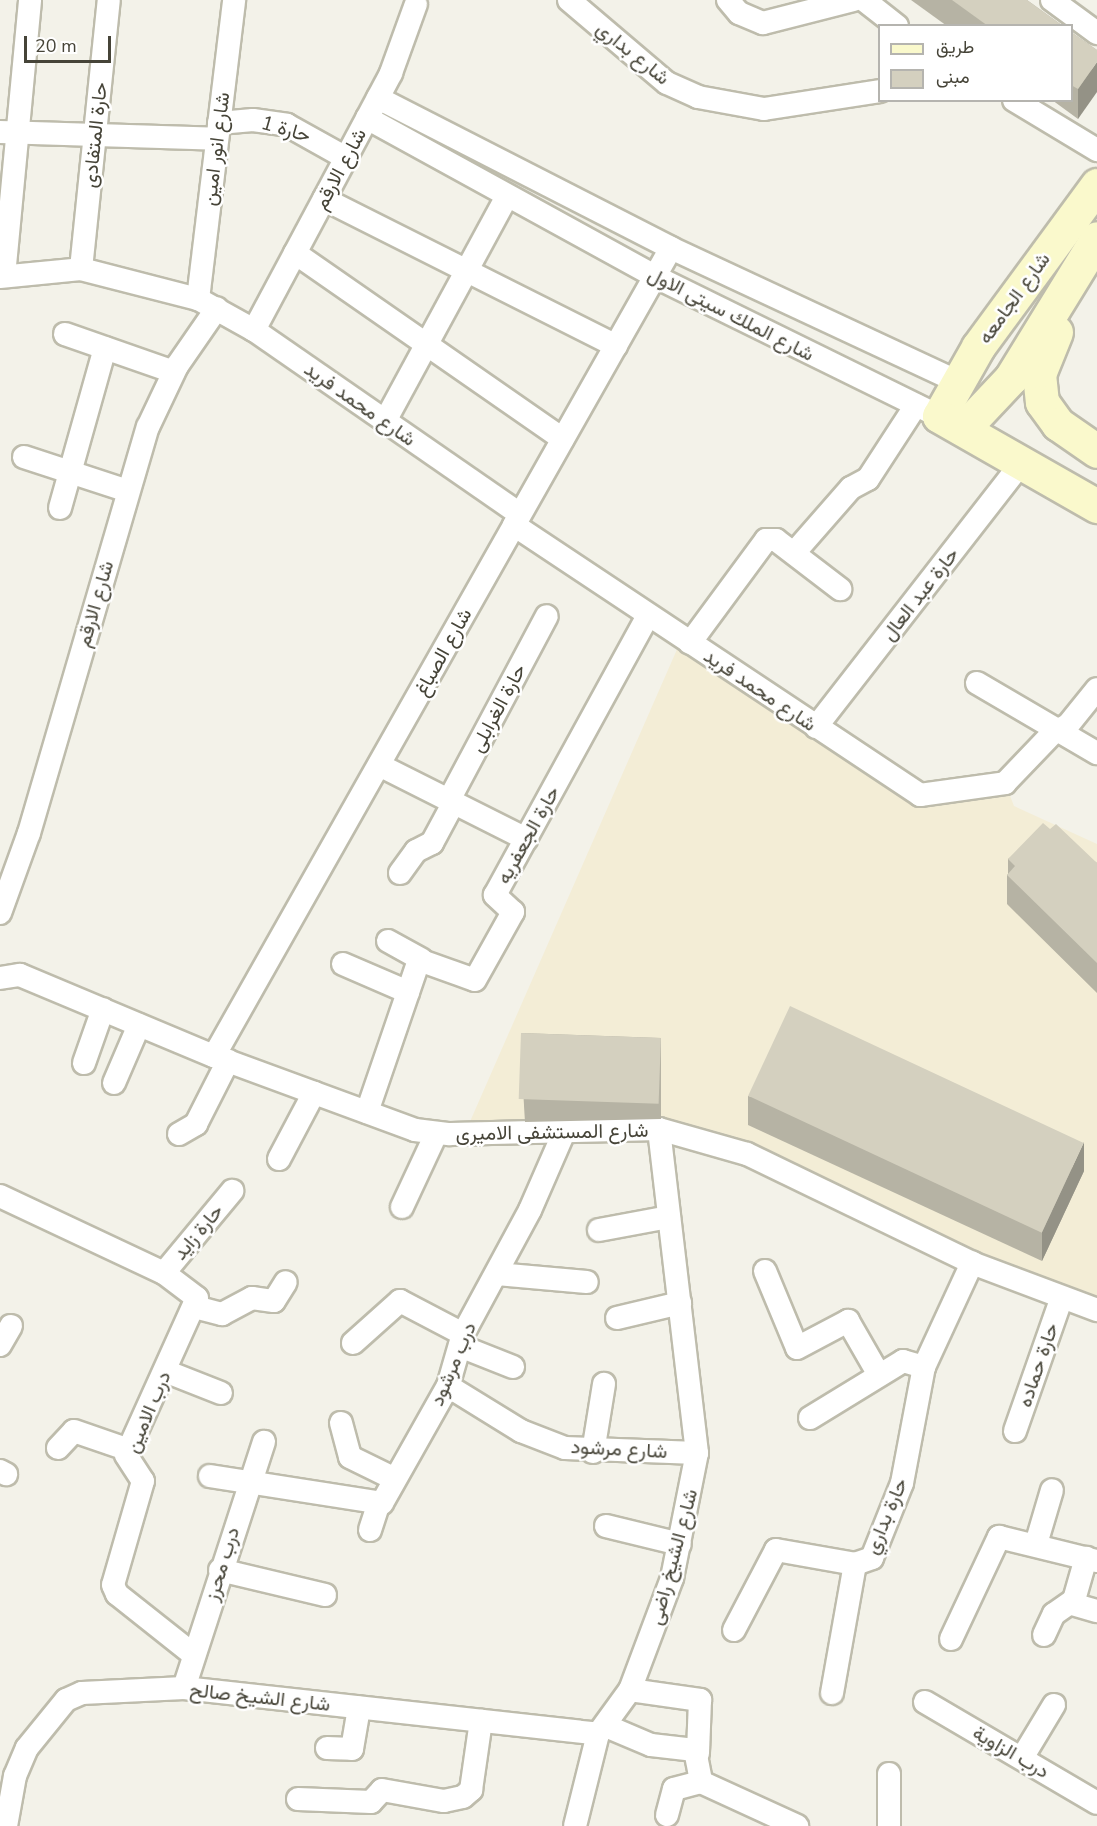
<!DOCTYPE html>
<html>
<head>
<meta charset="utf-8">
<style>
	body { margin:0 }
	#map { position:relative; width:1097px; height:1826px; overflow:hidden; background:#f3f2e9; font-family:"Nunito Sans",Vazirmatn,sans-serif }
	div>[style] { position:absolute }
	.commercial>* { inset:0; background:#f3edd6 }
	.roads { filter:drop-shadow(2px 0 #bebcac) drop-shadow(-2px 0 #bebcac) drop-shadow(0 2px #bebcac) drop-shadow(0 -2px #bebcac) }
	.minor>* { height:22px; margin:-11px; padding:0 11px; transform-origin:11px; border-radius:11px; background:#fff }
	.secondary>* { height:33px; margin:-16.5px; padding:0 16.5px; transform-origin:16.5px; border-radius:16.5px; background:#faf9cc }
	.wall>* { inset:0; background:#b6b3a4 }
	.shaded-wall>* { inset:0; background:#949286 }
	.building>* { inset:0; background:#d4d0bf; transform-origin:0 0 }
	span { translate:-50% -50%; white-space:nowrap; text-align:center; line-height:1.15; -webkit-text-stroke:5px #fff; paint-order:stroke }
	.street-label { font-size:20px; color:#464438 }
	.legend { position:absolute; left:878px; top:24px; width:195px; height:78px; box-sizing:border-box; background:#fff; border:2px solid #b5b4af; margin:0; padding:8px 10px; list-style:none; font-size:18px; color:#464438 }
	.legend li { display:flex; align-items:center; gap:12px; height:30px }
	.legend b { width:30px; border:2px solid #b5b4af }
	.scale { position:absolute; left:24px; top:36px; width:87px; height:27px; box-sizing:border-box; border:3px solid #464438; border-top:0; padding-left:8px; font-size:18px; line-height:21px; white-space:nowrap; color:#464438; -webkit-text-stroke:4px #fff; paint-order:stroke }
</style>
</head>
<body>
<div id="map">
	<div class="commercial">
		<div style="clip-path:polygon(682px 638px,907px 789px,1005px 783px,1014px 806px,1097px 844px,1097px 1310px,747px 1154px,659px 1129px,465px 1133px)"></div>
	</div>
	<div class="roads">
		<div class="minor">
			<div style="left:569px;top:0;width:128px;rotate:40.3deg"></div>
			<div style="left:667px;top:83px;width:34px;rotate:24deg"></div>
			<div style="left:698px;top:97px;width:67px;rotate:10.3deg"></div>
			<div style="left:764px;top:109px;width:117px;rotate:-8.8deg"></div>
			<div style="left:728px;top:0;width:17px;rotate:50deg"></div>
			<div style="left:739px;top:13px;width:26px;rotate:23deg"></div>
			<div style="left:763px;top:23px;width:93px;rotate:-14.3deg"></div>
			<div style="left:864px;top:0;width:42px;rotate:38.2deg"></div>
			<div style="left:1052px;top:0;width:56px;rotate:36.3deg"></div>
			<div style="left:378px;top:98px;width:329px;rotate:27.1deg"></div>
			<div style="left:671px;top:248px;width:315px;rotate:25deg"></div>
			<div style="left:1014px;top:100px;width:97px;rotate:31.1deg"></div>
			<div style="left:367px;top:118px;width:330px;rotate:28.8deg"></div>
			<div style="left:656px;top:277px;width:315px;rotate:26.2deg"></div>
			<div style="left:219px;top:123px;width:34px;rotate:-5deg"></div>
			<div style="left:253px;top:120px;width:34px;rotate:8deg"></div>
			<div style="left:287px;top:125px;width:68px;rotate:29.2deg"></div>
			<div style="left:0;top:132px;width:217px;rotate:1.8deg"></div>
			<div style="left:324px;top:199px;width:327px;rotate:26.7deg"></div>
			<div style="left:295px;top:253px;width:326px;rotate:34.8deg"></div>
			<div style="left:81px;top:269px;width:270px;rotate:-84.1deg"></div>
			<div style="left:4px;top:276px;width:277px;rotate:-84.6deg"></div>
			<div style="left:0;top:277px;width:81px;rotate:-5.6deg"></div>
			<div style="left:81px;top:269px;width:121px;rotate:14.4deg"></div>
			<div style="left:198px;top:299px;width:64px;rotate:29deg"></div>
			<div style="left:254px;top:330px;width:323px;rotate:34.7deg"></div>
			<div style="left:198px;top:299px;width:301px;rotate:-83.1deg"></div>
			<div style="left:254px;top:330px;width:291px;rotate:-61.9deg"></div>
			<div style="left:391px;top:73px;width:73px;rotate:-70.1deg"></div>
			<div style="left:65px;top:334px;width:115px;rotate:19.2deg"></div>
			<div style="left:385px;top:421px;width:256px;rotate:-61.5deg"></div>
			<div style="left:24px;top:457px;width:109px;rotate:18.1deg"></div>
			<div style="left:60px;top:508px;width:166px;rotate:-74.3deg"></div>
			<div style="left:514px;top:525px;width:488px;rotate:33.6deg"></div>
			<div style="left:920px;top:795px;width:86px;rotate:-8deg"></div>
			<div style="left:1005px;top:783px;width:69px;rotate:-46.2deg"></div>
			<div style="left:1053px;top:733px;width:17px;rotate:-28deg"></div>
			<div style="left:1068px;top:725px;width:46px;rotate:-51.1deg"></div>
			<div style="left:794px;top:553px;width:86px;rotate:-48.8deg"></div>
			<div style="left:851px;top:488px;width:19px;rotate:-28deg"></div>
			<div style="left:868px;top:479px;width:88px;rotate:-57deg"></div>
			<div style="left:690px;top:643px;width:128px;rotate:-53.6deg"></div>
			<div style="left:766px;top:540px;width:10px"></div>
			<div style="left:776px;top:540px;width:81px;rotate:37.4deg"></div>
			<div style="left:977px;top:683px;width:139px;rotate:30.3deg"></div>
			<div style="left:816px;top:727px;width:337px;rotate:-52.1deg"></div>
			<div style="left:379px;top:765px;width:165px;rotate:26.7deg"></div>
			<div style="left:449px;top:800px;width:208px;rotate:-62deg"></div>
			<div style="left:400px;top:873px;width:27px;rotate:-54deg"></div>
			<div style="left:416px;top:851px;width:18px;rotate:-27deg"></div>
			<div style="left:432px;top:843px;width:47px;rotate:-61.8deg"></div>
			<div style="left:0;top:913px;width:85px;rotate:-70.1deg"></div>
			<div style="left:29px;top:833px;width:423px;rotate:-73.7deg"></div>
			<div style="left:148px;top:427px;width:68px;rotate:-64.6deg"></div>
			<div style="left:177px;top:366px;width:70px;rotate:-55.4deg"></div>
			<div style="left:388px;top:941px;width:38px;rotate:29deg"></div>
			<div style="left:343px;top:964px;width:71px;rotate:23.3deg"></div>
			<div style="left:0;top:978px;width:20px;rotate:-9deg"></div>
			<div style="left:20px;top:975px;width:210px;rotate:22.7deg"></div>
			<div style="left:214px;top:1056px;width:214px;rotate:20.2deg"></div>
			<div style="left:415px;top:1130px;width:35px;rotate:7deg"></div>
			<div style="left:450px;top:1134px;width:209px;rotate:-1.4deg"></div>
			<div style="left:659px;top:1129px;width:91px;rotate:15.9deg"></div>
			<div style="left:747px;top:1154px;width:250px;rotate:25.8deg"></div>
			<div style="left:972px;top:1263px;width:134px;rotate:20.6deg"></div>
			<div style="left:214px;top:1056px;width:928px;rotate:-60.51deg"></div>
			<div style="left:84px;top:1063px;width:57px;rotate:-70.6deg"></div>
			<div style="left:114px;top:1083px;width:63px;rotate:-66.7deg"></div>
			<div style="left:367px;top:1112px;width:161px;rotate:-71.1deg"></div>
			<div style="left:419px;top:960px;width:59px;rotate:19.7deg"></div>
			<div style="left:475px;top:980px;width:78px;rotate:-60.8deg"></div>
			<div style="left:513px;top:912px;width:25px;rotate:-137deg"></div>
			<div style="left:495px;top:895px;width:319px;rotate:-61.3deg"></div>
			<div style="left:179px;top:1134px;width:20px;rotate:-30deg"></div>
			<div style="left:196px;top:1124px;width:71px;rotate:-63.1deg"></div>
			<div style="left:279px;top:1159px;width:75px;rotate:-62.1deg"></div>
			<div style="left:0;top:1196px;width:181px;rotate:25.2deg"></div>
			<div style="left:164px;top:1273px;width:41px;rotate:37.1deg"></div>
			<div style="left:197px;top:1298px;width:172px;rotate:114.3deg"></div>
			<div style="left:126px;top:1455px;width:31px;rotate:57deg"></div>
			<div style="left:143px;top:1481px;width:108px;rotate:106.1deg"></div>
			<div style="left:113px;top:1585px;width:10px;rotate:66deg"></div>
			<div style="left:117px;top:1594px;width:98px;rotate:38.4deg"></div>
			<div style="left:402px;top:1207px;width:81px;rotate:-65deg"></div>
			<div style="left:599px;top:1230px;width:71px;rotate:-10.5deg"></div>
			<div style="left:765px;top:1271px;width:83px;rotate:67.4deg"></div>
			<div style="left:797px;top:1348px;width:58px;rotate:-27.9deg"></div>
			<div style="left:848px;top:1321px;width:62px;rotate:60.1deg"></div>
			<div style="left:164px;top:1273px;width:107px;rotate:-50.3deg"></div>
			<div style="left:497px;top:1274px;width:90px;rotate:5.1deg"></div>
			<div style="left:195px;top:1307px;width:28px;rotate:15deg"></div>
			<div style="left:222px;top:1314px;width:34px;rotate:-28deg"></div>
			<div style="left:252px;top:1298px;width:22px;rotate:8deg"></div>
			<div style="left:274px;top:1301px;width:22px;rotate:-58deg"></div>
			<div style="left:617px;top:1318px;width:65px;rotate:-13.4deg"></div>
			<div style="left:353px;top:1343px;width:63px;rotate:-41.8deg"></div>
			<div style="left:400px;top:1301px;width:71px;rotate:27.6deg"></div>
			<div style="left:0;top:1345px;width:22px;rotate:-60deg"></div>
			<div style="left:460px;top:1346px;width:57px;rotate:21.6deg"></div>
			<div style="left:165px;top:1371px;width:60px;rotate:21.4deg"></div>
			<div style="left:448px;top:1386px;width:86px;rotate:31.7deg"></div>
			<div style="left:521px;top:1431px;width:47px;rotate:21.1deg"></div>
			<div style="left:565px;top:1448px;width:132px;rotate:2.2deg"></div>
			<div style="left:810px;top:1418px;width:109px;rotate:-31.5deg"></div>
			<div style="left:903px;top:1361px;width:22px;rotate:16deg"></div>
			<div style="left:341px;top:1423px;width:35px;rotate:75deg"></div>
			<div style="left:350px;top:1457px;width:50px;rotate:26.1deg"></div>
			<div style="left:1015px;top:1431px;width:139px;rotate:-70.7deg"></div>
			<div style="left:58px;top:1448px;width:23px;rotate:-47deg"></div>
			<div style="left:74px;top:1431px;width:58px;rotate:19.1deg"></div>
			<div style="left:593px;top:1452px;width:69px;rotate:-80.8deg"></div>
			<div style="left:0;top:1471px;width:7px;rotate:27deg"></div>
			<div style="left:210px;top:1476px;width:174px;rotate:8.9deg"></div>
			<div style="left:382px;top:1503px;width:134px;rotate:-60.6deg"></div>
			<div style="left:448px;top:1386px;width:54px;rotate:-73.9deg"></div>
			<div style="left:463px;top:1334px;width:141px;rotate:-61.6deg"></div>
			<div style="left:530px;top:1210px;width:85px;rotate:-66.4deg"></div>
			<div style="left:606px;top:1526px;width:76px;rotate:13.7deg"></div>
			<div style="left:370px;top:1530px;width:26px;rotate:-72deg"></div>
			<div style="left:1036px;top:1544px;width:56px;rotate:-73.5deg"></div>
			<div style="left:220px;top:1570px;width:108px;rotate:13.4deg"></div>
			<div style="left:1072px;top:1604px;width:26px;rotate:16deg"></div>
			<div style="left:734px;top:1630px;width:90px;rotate:-62.3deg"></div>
			<div style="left:776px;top:1550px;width:80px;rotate:10deg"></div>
			<div style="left:855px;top:1564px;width:18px;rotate:-19deg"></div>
			<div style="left:872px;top:1558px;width:81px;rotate:-68.2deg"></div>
			<div style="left:902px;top:1483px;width:118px;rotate:-79.3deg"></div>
			<div style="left:924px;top:1367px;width:115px;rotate:-65.2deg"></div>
			<div style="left:1044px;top:1635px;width:23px;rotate:-65deg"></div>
			<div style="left:1054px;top:1614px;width:24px;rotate:-35deg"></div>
			<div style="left:1074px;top:1600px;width:44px;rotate:-74.1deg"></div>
			<div style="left:951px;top:1639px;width:113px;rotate:-64.8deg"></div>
			<div style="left:999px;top:1537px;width:101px;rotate:13.8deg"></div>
			<div style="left:184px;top:1688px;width:259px;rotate:-72deg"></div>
			<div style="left:630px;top:1690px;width:71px;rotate:8.1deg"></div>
			<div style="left:700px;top:1700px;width:53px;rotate:92.2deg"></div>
			<div style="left:832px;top:1693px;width:131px;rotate:-79.9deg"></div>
			<div style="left:925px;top:1702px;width:199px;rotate:30.4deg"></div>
			<div style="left:606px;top:1726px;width:49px;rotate:22.9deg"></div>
			<div style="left:651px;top:1745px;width:44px;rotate:6.5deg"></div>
			<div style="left:695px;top:1750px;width:33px;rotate:79deg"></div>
			<div style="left:701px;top:1782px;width:106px;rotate:24.6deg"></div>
			<div style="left:327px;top:1748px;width:25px;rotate:2deg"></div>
			<div style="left:352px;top:1749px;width:42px;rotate:-80.3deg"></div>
			<div style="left:1022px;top:1758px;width:62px;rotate:-58.9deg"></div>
			<div style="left:298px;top:1799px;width:73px;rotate:2.4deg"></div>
			<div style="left:371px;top:1802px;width:16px;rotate:-47deg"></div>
			<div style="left:382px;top:1790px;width:63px;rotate:10.1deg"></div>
			<div style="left:444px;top:1801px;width:19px;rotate:-12deg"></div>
			<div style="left:463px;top:1797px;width:11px;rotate:-41deg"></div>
			<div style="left:471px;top:1790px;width:70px;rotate:-81.8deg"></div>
			<div style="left:667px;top:1815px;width:27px;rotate:-75deg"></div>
			<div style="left:674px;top:1789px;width:28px;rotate:-15deg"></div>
			<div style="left:6px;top:1826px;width:51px;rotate:-79.8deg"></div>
			<div style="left:15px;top:1776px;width:30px;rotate:-67deg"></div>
			<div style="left:27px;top:1748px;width:62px;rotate:-50.9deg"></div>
			<div style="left:66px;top:1700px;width:17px;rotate:-24deg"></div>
			<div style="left:82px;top:1693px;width:102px;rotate:-2.8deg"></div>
			<div style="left:184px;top:1688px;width:417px;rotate:6.3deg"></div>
			<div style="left:575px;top:1826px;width:95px;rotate:-76deg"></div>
			<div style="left:598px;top:1734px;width:54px;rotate:-54deg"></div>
			<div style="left:630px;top:1690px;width:120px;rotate:-69.4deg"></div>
			<div style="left:672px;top:1578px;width:127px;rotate:-78.7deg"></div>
			<div style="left:697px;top:1453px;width:326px;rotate:-96.7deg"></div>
			<div style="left:889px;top:1826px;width:52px;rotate:-90deg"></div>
		</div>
		<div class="secondary">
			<div style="left:1097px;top:185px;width:201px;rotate:126.3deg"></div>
			<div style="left:978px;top:347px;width:79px;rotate:119.5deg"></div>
			<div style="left:939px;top:416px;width:182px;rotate:29.7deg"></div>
			<div style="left:1056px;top:332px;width:45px;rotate:112deg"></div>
			<div style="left:1039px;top:374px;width:28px;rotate:84deg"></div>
			<div style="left:1042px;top:402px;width:27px;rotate:54deg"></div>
			<div style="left:1058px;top:424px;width:47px;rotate:34.7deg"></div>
			<div style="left:963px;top:429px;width:70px;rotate:-46.7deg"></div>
			<div style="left:1011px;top:378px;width:164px;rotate:-58.4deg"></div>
		</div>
	</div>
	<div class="wall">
		<div style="clip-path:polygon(911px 0,1027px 0,1063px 26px,947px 26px)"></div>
		<div style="clip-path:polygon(1071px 32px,1097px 50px,1078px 119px,1052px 100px,1071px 100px)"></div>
		<div style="clip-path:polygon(1050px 829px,1097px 863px,1097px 993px,1007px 904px,1007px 875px,1008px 874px,1008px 859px)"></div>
		<div style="clip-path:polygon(521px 1033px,661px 1038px,661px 1119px,525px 1122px,521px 1056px)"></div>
		<div style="clip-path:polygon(748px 1096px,1084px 1171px,1042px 1261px,748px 1125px)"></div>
	</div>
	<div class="shaded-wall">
		<div style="clip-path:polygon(1097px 62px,1097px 92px,1078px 119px,1078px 89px)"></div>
		<div style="clip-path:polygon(1084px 1142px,1084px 1171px,1042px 1261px,1042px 1232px)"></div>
	</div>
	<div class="building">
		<div style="clip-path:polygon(952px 0,1027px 0,1063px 26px,988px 26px)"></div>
		<div style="clip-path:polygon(1071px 32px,1097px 50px,1097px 62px,1078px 89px,1071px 85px)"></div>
		<div style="clip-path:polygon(1043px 823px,1050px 829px,1056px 824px,1097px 863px,1097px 963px,1007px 875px,1015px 866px,1008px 859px)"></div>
		<div style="left:790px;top:1006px;width:324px;height:99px;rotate:25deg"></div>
		<div style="left:521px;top:1033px;width:140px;height:66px;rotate:2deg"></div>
	</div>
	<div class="street-label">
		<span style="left:633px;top:53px;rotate:39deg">شارع بداري</span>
		<span style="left:286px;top:129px;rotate:16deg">حارة 1</span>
		<span style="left:95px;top:135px;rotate:-84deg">حارة المتفادى</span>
		<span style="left:216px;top:149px;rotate:-83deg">شارع انور امين</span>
		<span style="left:340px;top:169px;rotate:-62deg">شارع الارقم</span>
		<span style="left:1014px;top:298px;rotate:-54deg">شارع الجامعه</span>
		<span style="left:731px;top:314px;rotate:27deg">شارع الملك سيتى الاول</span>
		<span style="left:360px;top:404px;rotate:35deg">شارع محمد فريد</span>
		<span style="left:920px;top:594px;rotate:-52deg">حارة عبد العال</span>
		<span style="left:95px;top:604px;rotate:-74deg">شارع الارقم</span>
		<span style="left:443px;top:652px;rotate:-61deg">شارع الصباغ</span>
		<span style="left:760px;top:690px;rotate:34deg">شارع محمد فريد</span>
		<span style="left:498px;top:708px;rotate:-62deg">حارة الغرابلى</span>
		<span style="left:528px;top:835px;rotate:-61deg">حارة الجعفريه</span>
		<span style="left:552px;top:1132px;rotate:-1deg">شارع المستشفى الاميرى</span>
		<span style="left:198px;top:1232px;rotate:-50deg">حارة زايد</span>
		<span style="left:453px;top:1364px;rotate:-67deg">درب مرشود</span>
		<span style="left:1038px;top:1365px;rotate:-71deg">حارة حماده</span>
		<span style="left:148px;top:1412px;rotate:-67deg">درب الامين</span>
		<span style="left:619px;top:1449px;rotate:3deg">شارع مرشود</span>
		<span style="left:886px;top:1516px;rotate:-67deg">حارة بداري</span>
		<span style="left:673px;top:1557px;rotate:-75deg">شارع الشيخ راضى</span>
		<span style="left:222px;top:1564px;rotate:-73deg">درب محرز</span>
		<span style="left:260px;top:1697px;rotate:6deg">شارع الشيخ صالح</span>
		<span style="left:1011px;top:1752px;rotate:30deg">درب الزاوية</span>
	</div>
	<ul class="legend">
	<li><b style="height:8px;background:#faf9cc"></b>طريق</li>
	<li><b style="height:16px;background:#d4d0bf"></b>مبنى</li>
	</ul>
	<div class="scale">20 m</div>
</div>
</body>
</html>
